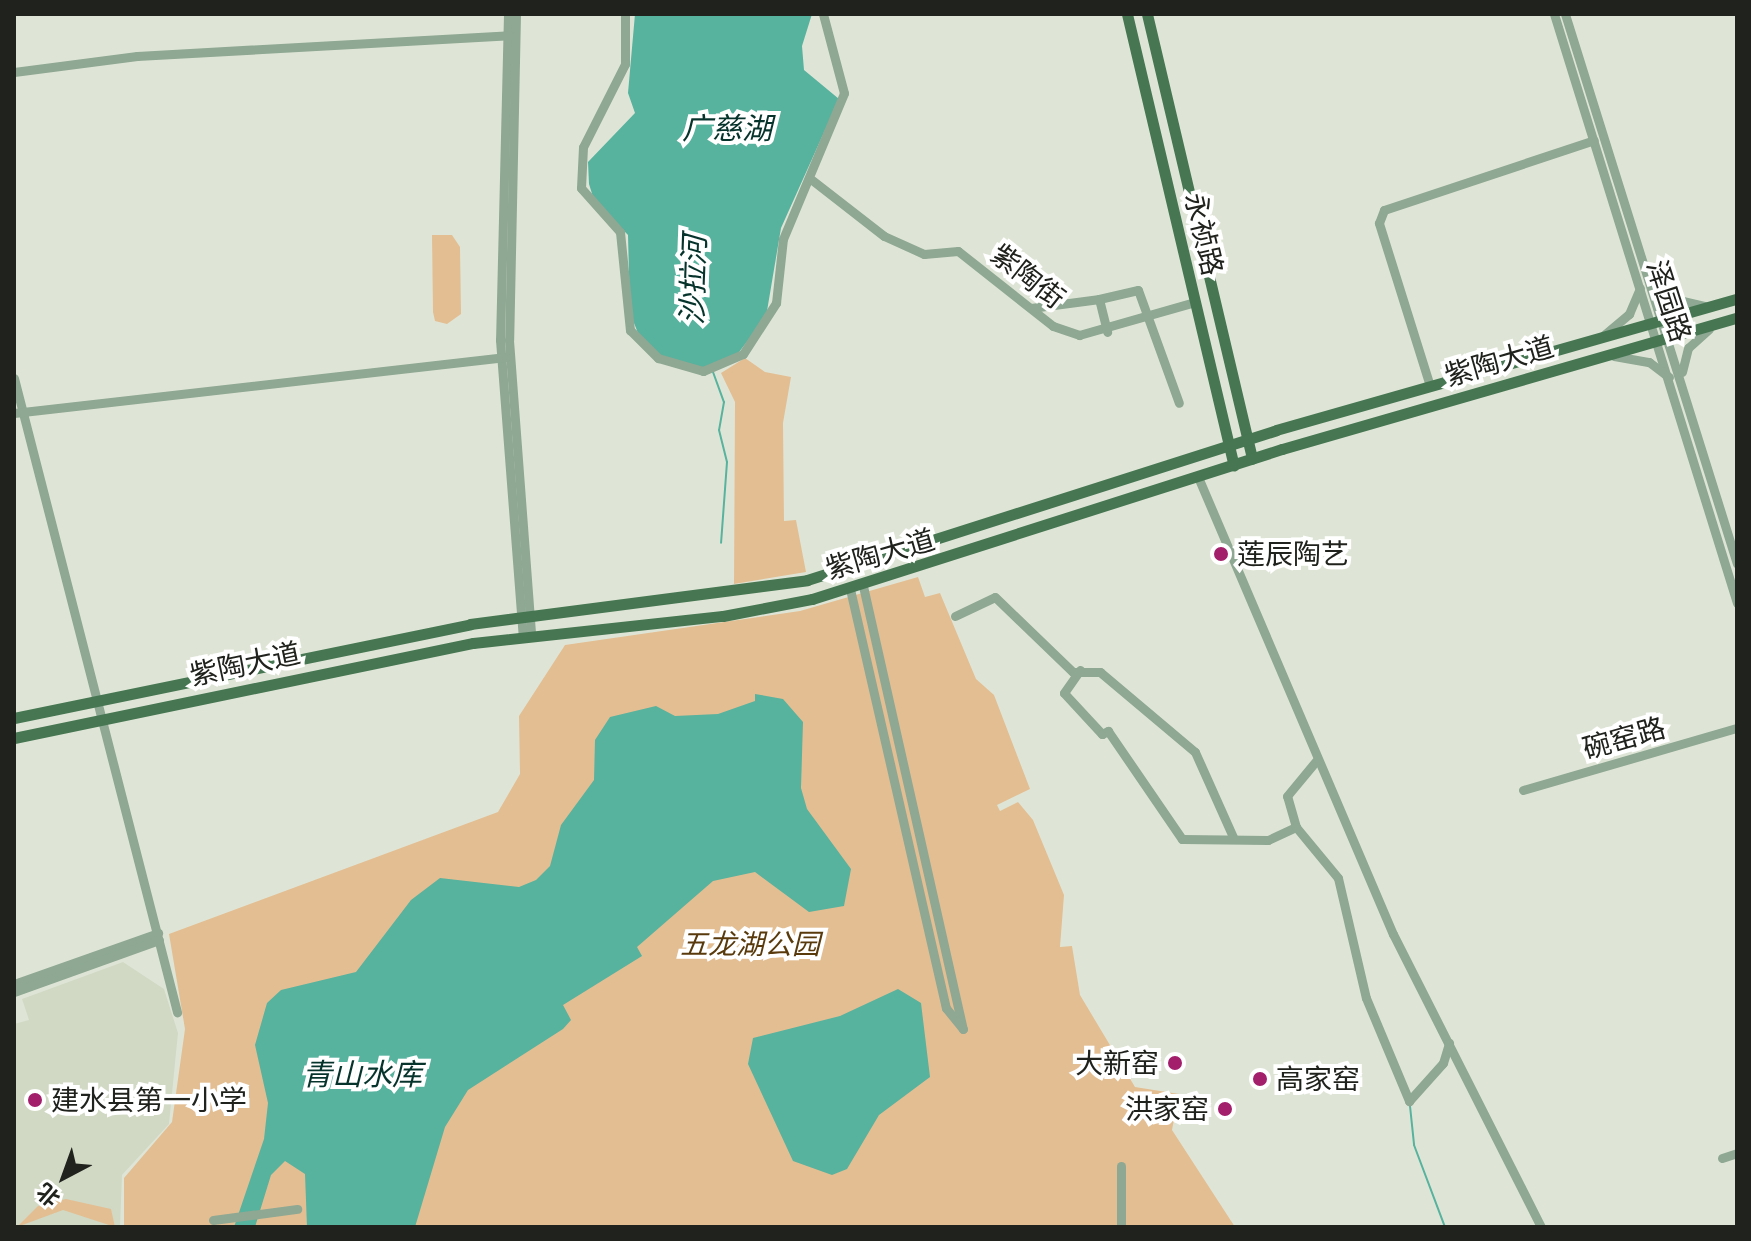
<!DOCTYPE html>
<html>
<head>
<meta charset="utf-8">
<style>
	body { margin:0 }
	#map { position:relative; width:1751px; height:1241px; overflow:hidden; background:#dfe5d6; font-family:Lora,"Noto Sans SC",serif }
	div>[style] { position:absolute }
	.built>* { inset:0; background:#d1d9c4 }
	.green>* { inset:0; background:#e3be92 }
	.water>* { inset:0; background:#57b29e }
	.stream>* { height:2px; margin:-1px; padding:0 1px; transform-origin:1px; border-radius:1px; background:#57b29e }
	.minor>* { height:9px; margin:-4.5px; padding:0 4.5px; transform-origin:4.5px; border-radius:4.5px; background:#8ea893 }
	.major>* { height:11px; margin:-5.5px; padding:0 5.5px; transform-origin:5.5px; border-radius:5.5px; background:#467752 }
	.dots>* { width:22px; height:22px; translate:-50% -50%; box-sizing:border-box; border:4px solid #fff; border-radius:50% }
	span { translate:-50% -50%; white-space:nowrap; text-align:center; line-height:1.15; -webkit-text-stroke:8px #fff; paint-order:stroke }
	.street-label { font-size:28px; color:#20221d }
	.poi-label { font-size:28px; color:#20221d }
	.left { translate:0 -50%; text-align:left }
	.right { translate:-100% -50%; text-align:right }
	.park-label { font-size:28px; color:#593a0c; font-style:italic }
	.water-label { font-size:30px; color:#06332b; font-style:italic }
	.frame { position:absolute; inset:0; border:16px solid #20221d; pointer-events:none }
	.north { position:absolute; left:24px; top:1137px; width:80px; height:80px; -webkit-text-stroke:6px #fff; paint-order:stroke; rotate:221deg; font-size:22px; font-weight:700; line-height:32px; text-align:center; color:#20221d }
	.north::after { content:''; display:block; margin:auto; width:28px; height:36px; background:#20221d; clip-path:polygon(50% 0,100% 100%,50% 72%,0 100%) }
</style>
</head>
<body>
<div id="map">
	<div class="built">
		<div style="clip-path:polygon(123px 962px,164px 989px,178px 1033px,169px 1124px,122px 1175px,120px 1227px,14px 1227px,14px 1024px,29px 1020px,22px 999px)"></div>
	</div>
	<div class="green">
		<div style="clip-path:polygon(432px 235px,452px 235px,460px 247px,461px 314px,447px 324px,435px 321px,433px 312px)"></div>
		<div style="clip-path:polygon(745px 358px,765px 372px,791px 377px,783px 423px,784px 521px,796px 520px,806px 572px,734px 584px,735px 402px,721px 373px)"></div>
		<div style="clip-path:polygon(918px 577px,925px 597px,940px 593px,976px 679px,994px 695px,1030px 789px,997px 805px,1000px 811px,1018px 802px,1033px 820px,1064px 895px,1060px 947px,1072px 946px,1080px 995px,1135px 1087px,1179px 1094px,1172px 1130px,1235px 1227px,124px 1227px,124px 1178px,172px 1122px,185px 1029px,169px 934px,498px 812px,520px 774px,519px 716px,565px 645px,800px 611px)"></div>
		<div style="clip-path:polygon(66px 1199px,111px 1209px,115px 1227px,63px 1210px,17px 1227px,38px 1206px)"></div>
	</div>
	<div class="water">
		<div style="clip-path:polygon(635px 14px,812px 14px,802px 46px,804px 70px,839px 99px,781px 228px,766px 317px,736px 356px,701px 369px,657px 355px,638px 333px,630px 313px,628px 235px,594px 200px,589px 184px,588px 162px,635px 113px,628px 93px)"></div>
		<div style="clip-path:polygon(755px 694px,783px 699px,803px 722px,801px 788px,807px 809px,851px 869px,844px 906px,809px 912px,755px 872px,713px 881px,637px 947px,642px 956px,563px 1005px,571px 1020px,563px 1029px,468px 1090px,445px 1127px,415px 1227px,307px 1227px,305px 1174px,285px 1161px,271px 1175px,255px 1227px,234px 1227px,264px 1139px,268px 1103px,255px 1045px,267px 1003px,281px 990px,356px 972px,411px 900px,440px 878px,519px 887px,536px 880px,550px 866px,561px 825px,594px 780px,595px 740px,610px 717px,656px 706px,675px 716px,718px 714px,755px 701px)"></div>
		<div style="clip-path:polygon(898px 989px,921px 1003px,930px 1077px,879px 1115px,847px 1169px,832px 1175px,793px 1161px,748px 1064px,753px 1038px,840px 1016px)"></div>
	</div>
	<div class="stream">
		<div style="left:713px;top:372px;width:32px;rotate:70deg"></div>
		<div style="left:724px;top:402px;width:28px;rotate:100deg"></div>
		<div style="left:719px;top:430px;width:33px;rotate:76deg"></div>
		<div style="left:727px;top:462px;width:81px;rotate:94.2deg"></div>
		<div style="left:1410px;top:1106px;width:39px;rotate:84deg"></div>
		<div style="left:1414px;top:1145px;width:88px;rotate:69.3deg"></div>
	</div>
	<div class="minor">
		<div style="left:508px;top:14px;width:326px;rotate:91.4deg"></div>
		<div style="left:500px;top:340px;width:298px;rotate:85.6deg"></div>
		<div style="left:516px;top:14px;width:326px;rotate:91.2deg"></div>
		<div style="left:509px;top:340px;width:297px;rotate:85.7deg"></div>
		<div style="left:625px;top:14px;width:50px;rotate:90deg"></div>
		<div style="left:625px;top:64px;width:93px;rotate:116.8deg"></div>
		<div style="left:583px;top:147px;width:41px;rotate:92.8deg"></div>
		<div style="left:581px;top:188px;width:59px;rotate:48.4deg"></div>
		<div style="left:620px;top:232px;width:99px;rotate:84.2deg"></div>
		<div style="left:630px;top:330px;width:40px;rotate:45deg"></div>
		<div style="left:658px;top:358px;width:47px;rotate:16.1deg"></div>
		<div style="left:703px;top:371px;width:43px;rotate:-23deg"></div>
		<div style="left:743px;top:354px;width:61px;rotate:-57.1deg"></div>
		<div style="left:776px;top:303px;width:64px;rotate:-83.8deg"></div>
		<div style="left:783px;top:239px;width:158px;rotate:-67.3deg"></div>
		<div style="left:844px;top:93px;width:82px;rotate:-104.9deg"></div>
		<div style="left:1554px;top:14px;width:617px;rotate:72.74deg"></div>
		<div style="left:1565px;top:14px;width:576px;rotate:72.63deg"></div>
		<div style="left:14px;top:72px;width:124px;rotate:-7.4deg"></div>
		<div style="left:137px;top:56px;width:373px;rotate:-3.2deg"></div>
		<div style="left:812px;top:180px;width:91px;rotate:37.9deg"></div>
		<div style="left:884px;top:236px;width:44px;rotate:24.2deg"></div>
		<div style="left:924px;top:254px;width:34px;rotate:-5deg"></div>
		<div style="left:958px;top:251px;width:121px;rotate:38.3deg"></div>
		<div style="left:1053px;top:326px;width:28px;rotate:19deg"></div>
		<div style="left:1079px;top:335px;width:121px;rotate:-15.9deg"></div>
		<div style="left:1652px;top:280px;width:29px;rotate:41deg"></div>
		<div style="left:1674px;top:299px;width:32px;rotate:13deg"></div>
		<div style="left:1099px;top:299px;width:40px;rotate:-13deg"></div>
		<div style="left:1138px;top:290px;width:120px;rotate:70.1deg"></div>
		<div style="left:1031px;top:308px;width:69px;rotate:-7.5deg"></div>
		<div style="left:1099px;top:299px;width:34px;rotate:76deg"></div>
		<div style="left:1604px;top:335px;width:33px;rotate:-40deg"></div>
		<div style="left:1629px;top:314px;width:28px;rotate:-67deg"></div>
		<div style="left:1614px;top:356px;width:36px;rotate:10deg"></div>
		<div style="left:1649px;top:362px;width:25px;rotate:37deg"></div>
		<div style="left:1682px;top:372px;width:25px;rotate:-76deg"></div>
		<div style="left:1688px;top:348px;width:28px;rotate:-42deg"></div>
		<div style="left:14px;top:378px;width:655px;rotate:75.58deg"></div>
		<div style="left:1430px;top:386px;width:171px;rotate:-107.4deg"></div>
		<div style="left:1379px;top:223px;width:14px;rotate:-69deg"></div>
		<div style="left:1384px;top:210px;width:221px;rotate:-18.4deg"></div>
		<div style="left:14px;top:413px;width:495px;rotate:-6.5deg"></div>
		<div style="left:1198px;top:477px;width:497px;rotate:66.9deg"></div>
		<div style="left:1393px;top:934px;width:328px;rotate:63.2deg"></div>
		<div style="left:863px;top:586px;width:454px;rotate:77.3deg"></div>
		<div style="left:850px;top:589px;width:430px;rotate:77.1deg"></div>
		<div style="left:946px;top:1008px;width:27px;rotate:51deg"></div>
		<div style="left:955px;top:616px;width:44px;rotate:-25.4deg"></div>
		<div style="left:995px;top:597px;width:108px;rotate:43.9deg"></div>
		<div style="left:1073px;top:672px;width:27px"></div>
		<div style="left:1100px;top:672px;width:124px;rotate:40.1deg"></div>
		<div style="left:1195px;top:752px;width:95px;rotate:65.9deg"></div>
		<div style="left:1080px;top:670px;width:28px;rotate:125deg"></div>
		<div style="left:1064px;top:693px;width:56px;rotate:47.2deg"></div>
		<div style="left:1102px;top:734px;width:7px;rotate:-27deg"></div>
		<div style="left:1108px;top:731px;width:131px;rotate:55.6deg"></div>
		<div style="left:1182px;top:839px;width:86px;rotate:0.7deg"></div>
		<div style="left:1268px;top:840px;width:31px;rotate:-25deg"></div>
		<div style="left:1296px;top:827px;width:32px;rotate:-106deg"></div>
		<div style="left:1287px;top:796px;width:45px;rotate:-50.4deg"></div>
		<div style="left:1523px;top:790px;width:223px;rotate:-16.2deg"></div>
		<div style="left:1296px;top:827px;width:66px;rotate:50.5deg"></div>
		<div style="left:1338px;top:878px;width:123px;rotate:76.9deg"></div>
		<div style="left:1366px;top:998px;width:112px;rotate:67.3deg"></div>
		<div style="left:1409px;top:1101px;width:51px;rotate:-48.2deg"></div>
		<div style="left:1443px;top:1063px;width:21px;rotate:-73deg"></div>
		<div style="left:14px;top:984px;width:153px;rotate:-19.5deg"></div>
		<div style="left:14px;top:992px;width:154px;rotate:-19.7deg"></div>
		<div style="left:1722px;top:1158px;width:16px;rotate:-18deg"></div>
		<div style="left:1121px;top:1166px;width:61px;rotate:90deg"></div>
		<div style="left:213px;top:1220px;width:85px;rotate:-7.5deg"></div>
	</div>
	<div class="major">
		<div style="left:1127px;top:14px;width:464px;rotate:76.7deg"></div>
		<div style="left:1147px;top:14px;width:457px;rotate:76.7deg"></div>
		<div style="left:14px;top:718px;width:466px;rotate:-11.6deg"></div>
		<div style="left:470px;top:624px;width:340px;rotate:-7.4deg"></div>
		<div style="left:807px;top:580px;width:492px;rotate:-17.7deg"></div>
		<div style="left:1276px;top:430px;width:479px;rotate:-15.9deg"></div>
		<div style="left:14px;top:738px;width:469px;rotate:-11.7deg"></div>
		<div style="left:473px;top:643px;width:251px;rotate:-6.2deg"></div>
		<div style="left:723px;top:616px;width:91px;rotate:-10.8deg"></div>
		<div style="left:812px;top:599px;width:493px;rotate:-17.7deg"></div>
		<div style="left:1282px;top:449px;width:473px;rotate:-16.1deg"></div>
	</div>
	<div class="dots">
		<div style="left:1221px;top:554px;background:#a31e6b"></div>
		<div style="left:1175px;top:1063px;background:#a31e6b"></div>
		<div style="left:1260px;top:1079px;background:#a31e6b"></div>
		<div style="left:35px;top:1100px;background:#a31e6b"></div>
		<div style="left:1225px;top:1109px;background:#a31e6b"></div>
	</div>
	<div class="street-label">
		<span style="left:1204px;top:234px;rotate:77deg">永祯路</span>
		<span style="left:1028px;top:276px;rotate:38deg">紫陶街</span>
		<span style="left:1669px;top:301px;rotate:72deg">泽园路</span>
		<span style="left:1499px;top:361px;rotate:-16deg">紫陶大道</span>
		<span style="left:880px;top:554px;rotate:-16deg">紫陶大道</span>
		<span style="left:245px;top:664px;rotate:-12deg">紫陶大道</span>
		<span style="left:1624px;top:738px;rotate:-16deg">碗窑路</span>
	</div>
	<div class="poi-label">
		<span class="left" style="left:1237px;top:554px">莲辰陶艺</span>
		<span class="right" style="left:1159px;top:1063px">大新窑</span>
		<span class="left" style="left:1276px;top:1079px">高家窑</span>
		<span class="left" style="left:51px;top:1100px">建水县第一小学</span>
		<span class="right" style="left:1209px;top:1109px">洪家窑</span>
	</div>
	<div class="park-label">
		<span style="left:750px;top:944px">五龙湖公园</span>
	</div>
	<div class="water-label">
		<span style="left:727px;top:128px">广慈湖</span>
		<span style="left:693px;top:280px;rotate:-88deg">沙拉河</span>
		<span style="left:362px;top:1074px">青山水库</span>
	</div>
	<div class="frame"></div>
	<div class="north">北</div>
</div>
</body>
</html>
